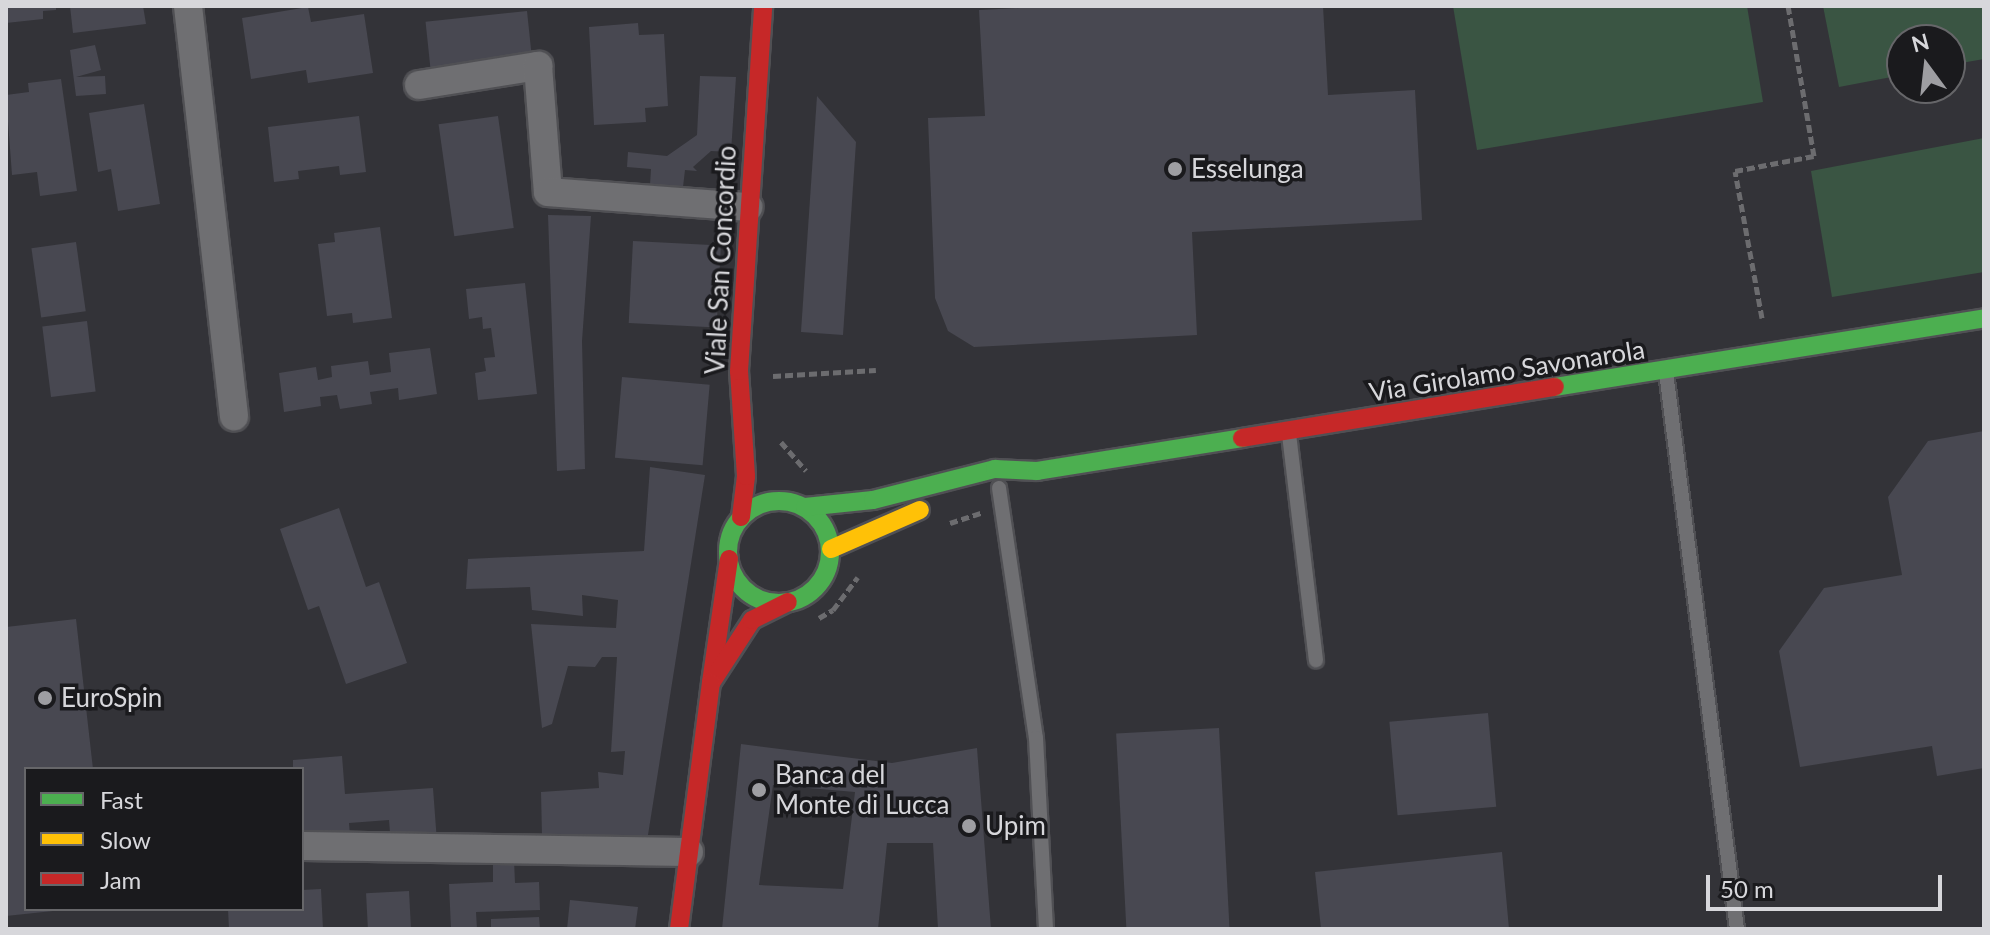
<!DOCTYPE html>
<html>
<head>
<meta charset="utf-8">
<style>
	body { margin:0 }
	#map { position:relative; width:1990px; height:935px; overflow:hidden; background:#333338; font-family:Lato,sans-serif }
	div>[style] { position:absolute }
	.green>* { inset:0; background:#3a5543 }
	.building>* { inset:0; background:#484851; transform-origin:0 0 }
	.path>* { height:5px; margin-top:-2.5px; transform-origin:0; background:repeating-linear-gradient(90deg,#6c6c6f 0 8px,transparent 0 12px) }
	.roads { filter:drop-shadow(2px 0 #505054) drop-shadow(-2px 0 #505054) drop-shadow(0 2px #505054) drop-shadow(0 -2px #505054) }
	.lane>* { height:14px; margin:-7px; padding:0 7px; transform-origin:7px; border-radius:7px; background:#6f6f72 }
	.street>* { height:28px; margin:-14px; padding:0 14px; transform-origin:14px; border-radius:14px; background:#6f6f72 }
	.fast>* { height:18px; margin:-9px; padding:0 9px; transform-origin:9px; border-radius:9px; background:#4caf50 }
	.fast>.ring { margin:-9px; padding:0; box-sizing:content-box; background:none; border:18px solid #4caf50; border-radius:50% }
	.slow>* { height:18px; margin:-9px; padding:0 9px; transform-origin:9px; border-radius:9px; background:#ffc107 }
	.jam>* { height:18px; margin:-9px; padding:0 9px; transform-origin:9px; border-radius:9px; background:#c62828 }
	.dots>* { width:22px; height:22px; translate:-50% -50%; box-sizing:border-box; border:4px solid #1a1a1d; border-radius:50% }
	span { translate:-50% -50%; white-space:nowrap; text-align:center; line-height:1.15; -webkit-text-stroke:7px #1a1a1d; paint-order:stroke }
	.poi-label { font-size:26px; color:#d7d7db }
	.left { translate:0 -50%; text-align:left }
	.street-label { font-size:26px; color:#d7d7db }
	.frame { position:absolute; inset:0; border:8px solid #d7d7db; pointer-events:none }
	.legend { position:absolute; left:24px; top:767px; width:280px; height:144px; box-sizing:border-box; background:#1a1a1d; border:2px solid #666669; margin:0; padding:10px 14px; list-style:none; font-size:24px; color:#d7d7db }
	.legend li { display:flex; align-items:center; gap:16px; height:40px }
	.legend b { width:40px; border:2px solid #666669 }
	.north { position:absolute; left:1886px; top:24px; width:80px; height:80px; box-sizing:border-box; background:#1a1a1d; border:2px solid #666669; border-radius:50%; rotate:345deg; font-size:22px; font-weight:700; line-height:32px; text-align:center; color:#d7d7db }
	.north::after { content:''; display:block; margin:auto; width:28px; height:36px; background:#9e9ea2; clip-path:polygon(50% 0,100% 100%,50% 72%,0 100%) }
	.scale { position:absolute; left:1706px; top:875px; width:236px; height:36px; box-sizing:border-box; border:4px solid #d7d7db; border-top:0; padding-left:10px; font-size:24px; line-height:28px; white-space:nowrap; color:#d7d7db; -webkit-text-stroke:6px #1a1a1d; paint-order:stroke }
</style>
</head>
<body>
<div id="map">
	<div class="green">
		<div style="clip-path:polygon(1453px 6px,1747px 6px,1763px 102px,1477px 150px)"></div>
		<div style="clip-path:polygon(1823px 6px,1984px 6px,1984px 59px,1950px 65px,1950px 40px,1902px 40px,1902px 75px,1839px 87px)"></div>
		<div style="clip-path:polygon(1984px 138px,1984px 272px,1832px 297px,1811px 171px)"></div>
	</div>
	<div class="building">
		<div style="clip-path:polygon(6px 6px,56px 6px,56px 10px,43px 11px,43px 19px,6px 23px)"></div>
		<div style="clip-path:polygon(70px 6px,143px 6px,146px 24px,73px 33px)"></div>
		<div style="clip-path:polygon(1060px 6px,1323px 6px,1328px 95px,1415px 90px,1422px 220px,1192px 232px,1197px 335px,974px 347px,948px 331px,935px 298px,928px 118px,985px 116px,979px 10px)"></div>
		<div style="clip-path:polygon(308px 7px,311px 22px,364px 14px,373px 73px,308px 83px,306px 70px,251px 79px,242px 18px)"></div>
		<div style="left:527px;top:11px;width:46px;height:102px;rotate:84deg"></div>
		<div style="clip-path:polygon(638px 23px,639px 35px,664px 34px,668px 106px,645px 108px,646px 122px,594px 125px,589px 27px)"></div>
		<div style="clip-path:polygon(95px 45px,101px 70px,76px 77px,105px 76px,106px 94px,76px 96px,70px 50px)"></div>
		<div style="clip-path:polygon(700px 76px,736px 77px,731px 152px,711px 151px,693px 167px,697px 171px,685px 170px,683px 187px,650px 185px,651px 169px,627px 167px,628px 152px,667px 156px,697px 135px)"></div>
		<div style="clip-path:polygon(61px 79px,77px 191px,40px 196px,37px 172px,12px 175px,6px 95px,29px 92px,28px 83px)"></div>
		<div style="clip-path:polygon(817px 96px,856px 142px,843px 335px,801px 332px)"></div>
		<div style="clip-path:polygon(144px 104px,160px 204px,118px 211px,111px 169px,98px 172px,89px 113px)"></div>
		<div style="clip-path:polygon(359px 116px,366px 172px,340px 175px,339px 166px,298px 171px,299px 179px,274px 182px,268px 127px)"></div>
		<div style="left:498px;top:116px;width:113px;height:60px;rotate:82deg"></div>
		<div style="clip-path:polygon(548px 215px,591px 216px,582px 341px,585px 469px,557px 471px)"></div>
		<div style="clip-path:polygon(380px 227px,392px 318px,353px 323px,352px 313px,327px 316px,318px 244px,335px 242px,334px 233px)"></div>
		<div style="left:633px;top:241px;width:88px;height:82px;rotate:3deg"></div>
		<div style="left:76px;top:242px;width:70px;height:45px;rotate:82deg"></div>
		<div style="clip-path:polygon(525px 283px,537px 394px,478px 400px,475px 373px,486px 371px,484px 358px,495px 357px,491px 328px,483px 329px,482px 317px,469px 319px,466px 289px)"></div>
		<div style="left:87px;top:321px;width:71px;height:45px;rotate:83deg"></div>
		<div style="clip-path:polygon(430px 348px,437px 394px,399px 400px,398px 388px,370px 392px,372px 404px,340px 409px,337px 395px,320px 397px,321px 406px,284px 412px,279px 373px,316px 367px,318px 380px,332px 377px,331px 366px,368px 361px,370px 375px,391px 372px,389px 353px)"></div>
		<div style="left:622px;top:377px;width:88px;height:81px;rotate:5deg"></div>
		<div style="clip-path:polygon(1984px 431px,1984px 768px,1937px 776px,1932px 746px,1800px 767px,1779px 651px,1824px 588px,1902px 575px,1888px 497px,1928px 441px)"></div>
		<div style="clip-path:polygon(650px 467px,705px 475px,648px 835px,542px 836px,541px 792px,599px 788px,598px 772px,623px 775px,625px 751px,611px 752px,617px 657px,602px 657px,595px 667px,568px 666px,552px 724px,542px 728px,531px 624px,616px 628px,618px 600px,582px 595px,583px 616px,532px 610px,530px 587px,466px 589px,468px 559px,644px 551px)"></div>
		<div style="clip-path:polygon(339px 508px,366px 587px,379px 582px,407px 663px,346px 684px,319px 606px,308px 610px,280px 529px)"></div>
		<div style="clip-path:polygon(76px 619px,93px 769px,26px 769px,26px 909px,53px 911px,6px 916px,6px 627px)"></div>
		<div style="left:1488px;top:713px;width:94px;height:99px;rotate:85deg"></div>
		<div style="left:1219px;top:728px;width:201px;height:103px;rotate:87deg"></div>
		<div style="clip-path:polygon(evenodd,741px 744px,892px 763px,977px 748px,991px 929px,938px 929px,933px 843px,887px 843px,878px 929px,722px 929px,741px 744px,773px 785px,855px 792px,843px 889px,759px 885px,773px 785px)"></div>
		<div style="clip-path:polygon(342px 756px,345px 794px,433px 788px,437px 842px,391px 845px,389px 820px,349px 823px,350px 835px,302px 838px,302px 769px,293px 769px,293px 760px)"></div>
		<div style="clip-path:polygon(1502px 852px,1509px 929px,1321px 929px,1315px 872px)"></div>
		<div style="clip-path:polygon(514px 860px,515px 883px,539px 882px,540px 910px,476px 912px,477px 929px,451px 929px,449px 884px,493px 882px,493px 861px)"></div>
		<div style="clip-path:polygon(321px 889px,323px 929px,229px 929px,228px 909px,302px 909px,302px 890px)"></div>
		<div style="left:409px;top:891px;width:38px;height:43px;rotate:87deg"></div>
		<div style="clip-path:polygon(570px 900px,638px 907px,635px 929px,567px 929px)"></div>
		<div style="clip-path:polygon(539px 917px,540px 929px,491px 929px,491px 919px)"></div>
	</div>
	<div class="path">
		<div style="left:1762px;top:318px;width:149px;rotate:-100.4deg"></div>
		<div style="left:1735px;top:171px;width:80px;rotate:-10.8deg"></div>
		<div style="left:1814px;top:156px;width:152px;rotate:-99.8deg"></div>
		<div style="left:773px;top:376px;width:103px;rotate:-3.3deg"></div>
		<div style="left:781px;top:442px;width:38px;rotate:49deg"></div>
		<div style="left:950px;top:523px;width:35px;rotate:-18deg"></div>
		<div style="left:819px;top:618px;width:16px;rotate:-30deg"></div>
		<div style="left:833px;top:610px;width:41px;rotate:-52.9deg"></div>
	</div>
	<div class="roads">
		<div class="lane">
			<div style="left:1666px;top:372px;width:562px;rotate:82.74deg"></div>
			<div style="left:1289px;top:434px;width:228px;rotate:83.2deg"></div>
			<div style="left:999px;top:488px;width:253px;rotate:81.6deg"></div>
			<div style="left:1036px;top:738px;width:191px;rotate:87deg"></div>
		</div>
		<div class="street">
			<div style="left:188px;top:6px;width:413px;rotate:83.6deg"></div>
			<div style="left:419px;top:85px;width:121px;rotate:-9.1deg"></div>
			<div style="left:538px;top:66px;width:126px;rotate:85.5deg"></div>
			<div style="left:548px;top:192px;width:201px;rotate:4.3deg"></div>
			<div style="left:302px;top:846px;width:387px;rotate:0.9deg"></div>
		</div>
		<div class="fast">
			<div style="left:1555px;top:387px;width:435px;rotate:-9.1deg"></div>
			<div class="ring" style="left:728px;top:501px;width:84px;height:84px"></div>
			<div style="left:805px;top:507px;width:68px;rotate:-5.9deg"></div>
			<div style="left:873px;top:500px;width:126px;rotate:-14.3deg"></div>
			<div style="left:995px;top:469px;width:42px;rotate:2.7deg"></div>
			<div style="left:1037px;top:471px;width:208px;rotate:-9.1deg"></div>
		</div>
		<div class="slow">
			<div style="left:831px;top:549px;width:97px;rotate:-23.7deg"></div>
		</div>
		<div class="jam">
			<div style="left:1242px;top:438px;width:317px;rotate:-9.3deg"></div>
			<div style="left:741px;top:517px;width:41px;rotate:-83deg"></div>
			<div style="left:746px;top:476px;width:105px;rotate:-93.8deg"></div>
			<div style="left:739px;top:371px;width:366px;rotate:-86.2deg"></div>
			<div style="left:729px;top:559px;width:125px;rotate:98.3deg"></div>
			<div style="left:711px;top:683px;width:75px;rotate:-56.9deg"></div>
			<div style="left:752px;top:620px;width:40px;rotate:-26.6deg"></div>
			<div style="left:679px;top:929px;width:248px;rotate:-82.6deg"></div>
		</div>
	</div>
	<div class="dots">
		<div style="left:1175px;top:169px;background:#9e9ea2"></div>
		<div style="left:45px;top:698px;background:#9e9ea2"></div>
		<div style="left:759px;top:790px;background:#9e9ea2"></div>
		<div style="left:969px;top:826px;background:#9e9ea2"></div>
	</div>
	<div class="poi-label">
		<span class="left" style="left:1191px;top:169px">Esselunga</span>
		<span class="left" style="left:61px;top:698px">EuroSpin</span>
		<span class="left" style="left:775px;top:790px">Banca del<br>Monte di Lucca</span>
		<span class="left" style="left:985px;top:826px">Upim</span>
	</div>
	<div class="street-label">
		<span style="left:721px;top:260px;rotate:-87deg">Viale San Concordio</span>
		<span style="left:1507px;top:371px;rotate:-9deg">Via Girolamo Savonarola</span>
	</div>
	<div class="frame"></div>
	<ul class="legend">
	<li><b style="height:10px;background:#4caf50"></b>Fast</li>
	<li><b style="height:10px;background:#ffc107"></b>Slow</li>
	<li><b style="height:10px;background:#c62828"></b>Jam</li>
	</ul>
	<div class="north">N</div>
	<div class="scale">50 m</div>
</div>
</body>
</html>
